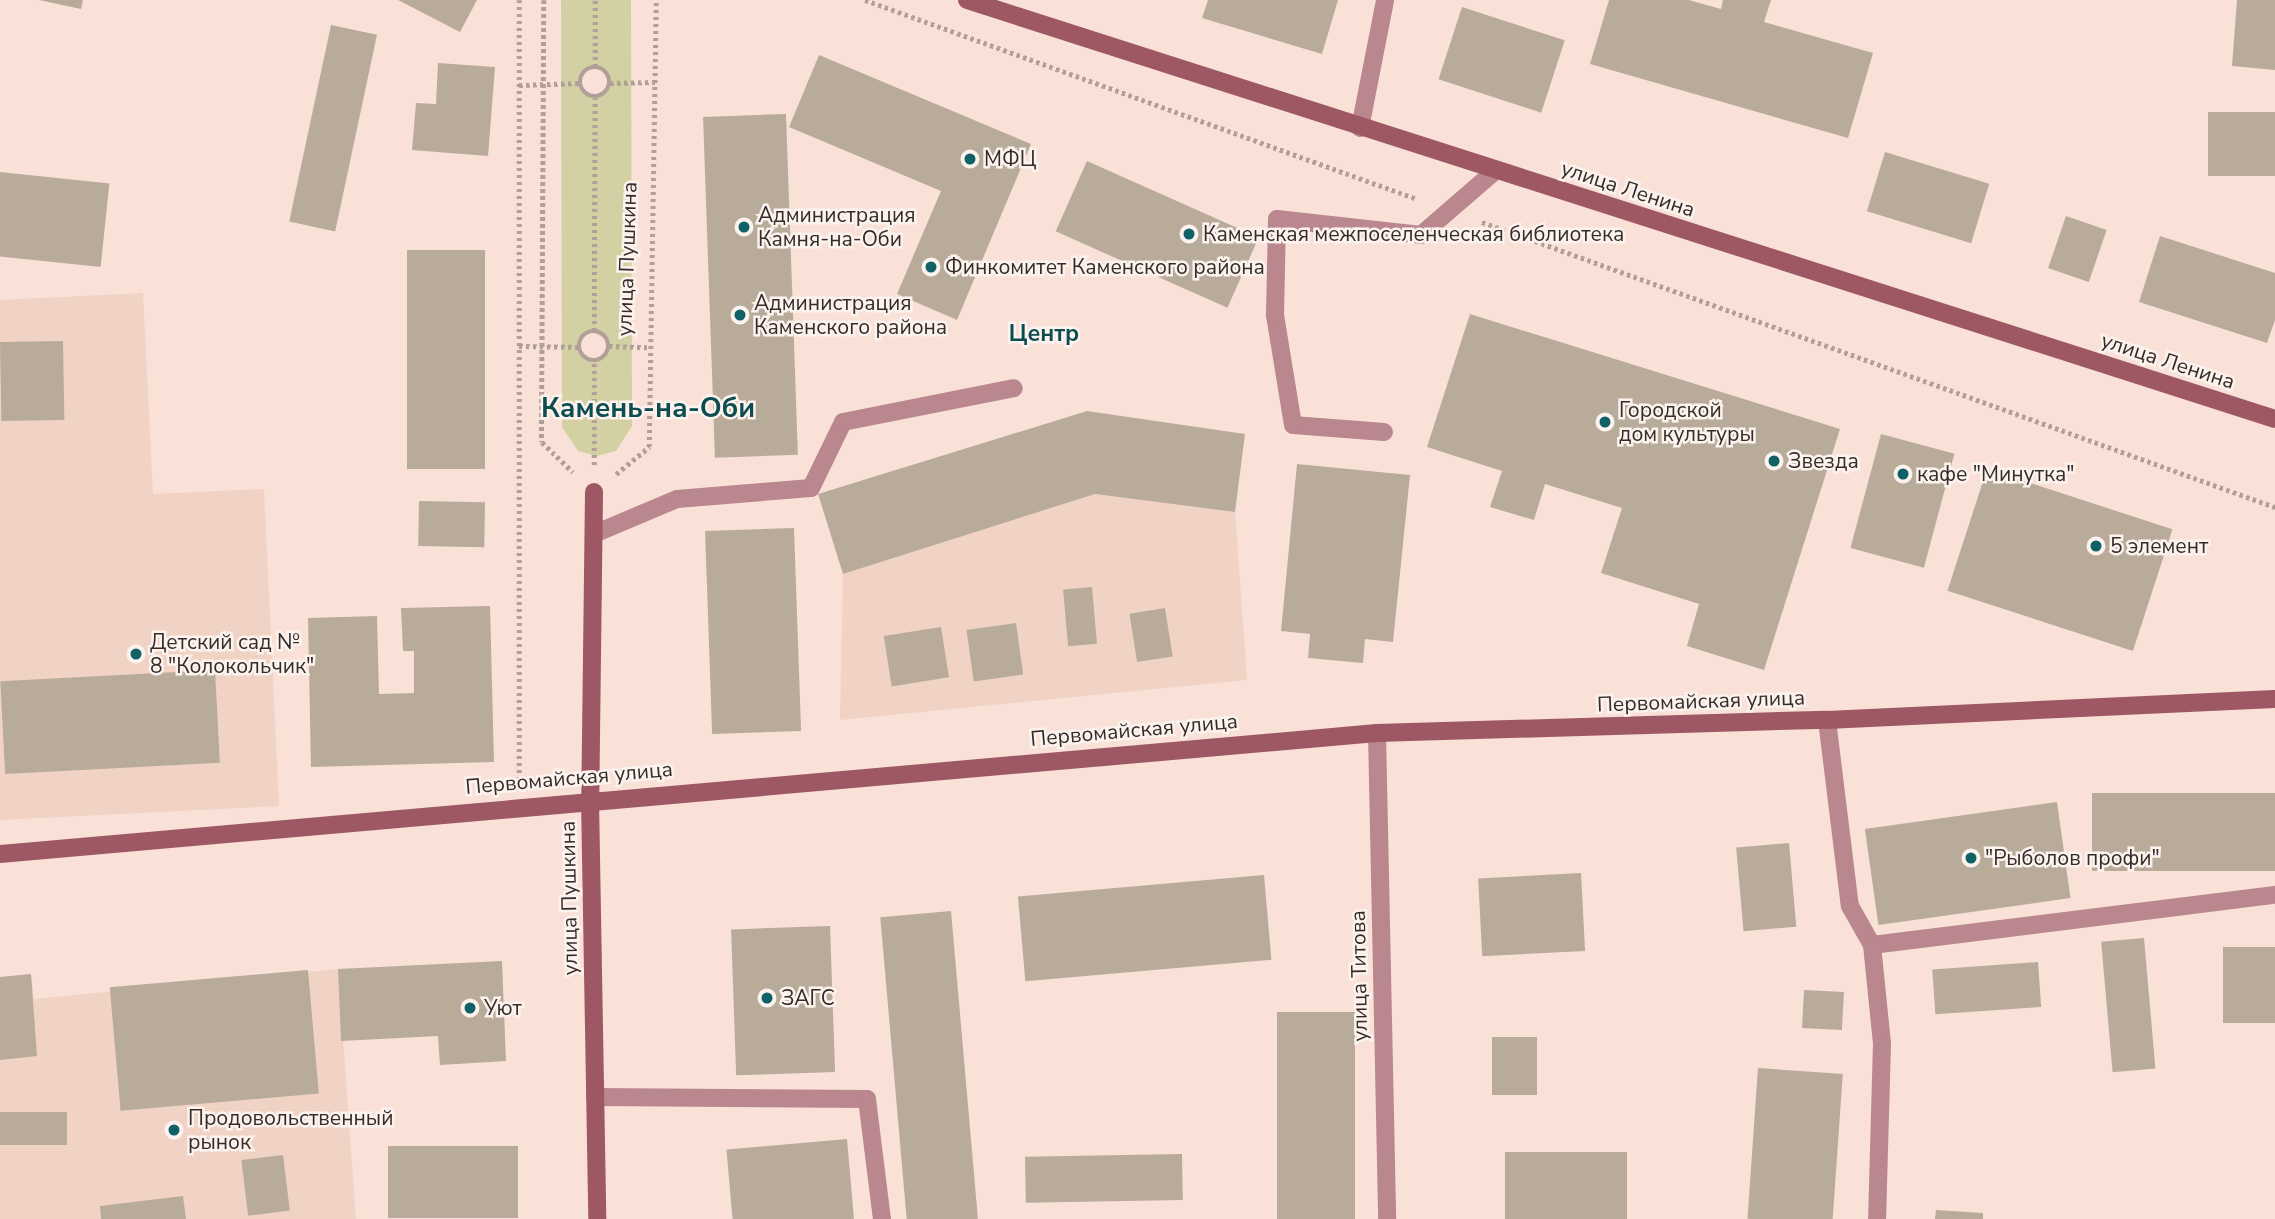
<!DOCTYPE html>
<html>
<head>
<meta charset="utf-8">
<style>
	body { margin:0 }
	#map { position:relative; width:2275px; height:1219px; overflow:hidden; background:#f9e1d8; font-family:"Nunito Sans",sans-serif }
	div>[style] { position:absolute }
	.built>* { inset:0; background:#f1d3c6 }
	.green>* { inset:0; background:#d3d1a3 }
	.building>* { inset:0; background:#b9ab9a; transform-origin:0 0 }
	.path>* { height:4.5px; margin-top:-2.25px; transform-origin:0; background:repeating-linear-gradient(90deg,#b19f98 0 3.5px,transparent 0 7px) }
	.path>.ring { margin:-2.25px; padding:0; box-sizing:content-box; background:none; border:4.5px solid #b19f98; border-radius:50% }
	.lane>* { height:18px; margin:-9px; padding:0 9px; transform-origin:9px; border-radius:9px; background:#b9878d }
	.street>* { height:18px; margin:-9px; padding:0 9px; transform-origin:9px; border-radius:9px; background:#b9878d }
	.secondary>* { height:18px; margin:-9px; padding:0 9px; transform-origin:9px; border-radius:9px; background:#9e5863 }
	.dots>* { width:19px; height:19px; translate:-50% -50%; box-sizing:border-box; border:4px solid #fcf2ee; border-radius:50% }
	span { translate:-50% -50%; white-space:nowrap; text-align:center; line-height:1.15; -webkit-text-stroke:5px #fcf2ee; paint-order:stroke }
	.poi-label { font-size:21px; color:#352c29 }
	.left { translate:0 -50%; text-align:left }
	.street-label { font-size:21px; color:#352c29 }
	.neighbourhood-label { font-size:23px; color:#0d4d50; font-weight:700 }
	.district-label { font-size:28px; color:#0d4d50; font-weight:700 }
</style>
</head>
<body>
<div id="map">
	<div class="built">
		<div style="clip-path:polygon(143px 293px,153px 494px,264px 489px,279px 806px,0 820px,0 300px)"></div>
		<div style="clip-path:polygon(1095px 494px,1235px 512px,1247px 680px,840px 720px,843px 574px)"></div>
		<div style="clip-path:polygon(338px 969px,356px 1219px,0 1219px,0 977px,31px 974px,34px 999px)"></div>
	</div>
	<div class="green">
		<div style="clip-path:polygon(evenodd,561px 0,631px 0,632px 426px,616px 451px,597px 456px,578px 451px,562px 427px,561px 0,600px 68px,610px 77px,610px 87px,591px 97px,581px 88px,581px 78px,587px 69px,600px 68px,561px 0,591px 331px,608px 340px,609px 351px,600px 360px,587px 359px,580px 352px,579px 341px,591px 331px)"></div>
	</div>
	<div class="building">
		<div style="clip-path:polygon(39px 0,83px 0,81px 9px)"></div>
		<div style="clip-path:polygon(398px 0,477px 0,460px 32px)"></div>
		<div style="clip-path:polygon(1208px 0,1338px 0,1322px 54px,1202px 18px)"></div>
		<div style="clip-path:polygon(1609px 0,1689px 0,1721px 9px,1723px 0,1771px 0,1764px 22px,1873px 53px,1848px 138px,1590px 64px)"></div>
		<div style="clip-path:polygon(2237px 0,2275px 0,2275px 70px,2232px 66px)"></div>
		<div style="left:1462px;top:7px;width:108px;height:76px;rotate:18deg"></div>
		<div style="left:331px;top:25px;width:47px;height:201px;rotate:12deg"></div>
		<div style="clip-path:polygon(819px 55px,1031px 144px,957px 320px,897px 294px,941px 191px,789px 127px)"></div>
		<div style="clip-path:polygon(438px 63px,495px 67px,488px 156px,412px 150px,416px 103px,436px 104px)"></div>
		<div style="left:2275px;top:112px;width:64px;height:67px;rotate:90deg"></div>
		<div style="left:786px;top:114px;width:341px;height:83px;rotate:88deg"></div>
		<div style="left:1885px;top:152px;width:109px;height:62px;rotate:17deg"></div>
		<div style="left:1087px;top:161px;width:188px;height:77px;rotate:24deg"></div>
		<div style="left:0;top:172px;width:110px;height:84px;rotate:6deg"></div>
		<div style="left:2066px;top:216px;width:43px;height:55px;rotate:19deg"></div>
		<div style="clip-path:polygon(2160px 236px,2275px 273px,2275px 320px,2267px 343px,2139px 302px)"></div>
		<div style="left:407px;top:250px;width:78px;height:219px"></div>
		<div style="clip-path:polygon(1470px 314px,1840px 429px,1764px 670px,1687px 646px,1699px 604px,1601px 573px,1622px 508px,1545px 484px,1534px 520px,1490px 507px,1502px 471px,1427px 447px)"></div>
		<div style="left:63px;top:341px;width:79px;height:63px;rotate:89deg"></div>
		<div style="clip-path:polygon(1087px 411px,1245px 434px,1235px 512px,1095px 494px,843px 574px,818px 494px)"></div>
		<div style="left:1881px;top:434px;width:76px;height:118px;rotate:15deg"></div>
		<div style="clip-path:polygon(1297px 464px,1410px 475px,1393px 642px,1365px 639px,1363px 663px,1308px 658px,1310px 634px,1281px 631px)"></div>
		<div style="left:1987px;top:469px;width:195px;height:128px;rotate:18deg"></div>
		<div style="left:419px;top:501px;width:66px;height:45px;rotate:1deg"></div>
		<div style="left:794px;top:528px;width:203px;height:89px;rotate:88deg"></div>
		<div style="left:1092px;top:587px;width:57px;height:29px;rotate:85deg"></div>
		<div style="clip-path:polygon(490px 606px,494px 762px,311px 767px,308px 618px,377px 616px,379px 694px,414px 693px,414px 651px,403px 651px,401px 608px)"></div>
		<div style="left:1165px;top:608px;width:49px;height:36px;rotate:81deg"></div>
		<div style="left:1016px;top:623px;width:52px;height:50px;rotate:82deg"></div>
		<div style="left:941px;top:627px;width:51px;height:58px;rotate:81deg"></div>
		<div style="left:215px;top:670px;width:93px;height:215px;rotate:87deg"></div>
		<div style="left:2275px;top:793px;width:78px;height:183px;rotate:90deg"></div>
		<div style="left:2057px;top:802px;width:97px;height:194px;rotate:82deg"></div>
		<div style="left:1789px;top:843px;width:84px;height:53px;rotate:85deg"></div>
		<div style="left:1581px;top:873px;width:78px;height:103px;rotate:87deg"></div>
		<div style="left:1264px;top:875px;width:85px;height:247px;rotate:85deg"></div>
		<div style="left:951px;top:911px;width:309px;height:71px;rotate:85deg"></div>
		<div style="left:830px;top:926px;width:146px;height:99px;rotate:88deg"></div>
		<div style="left:2144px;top:938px;width:131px;height:43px;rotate:85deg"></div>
		<div style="left:2275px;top:947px;width:76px;height:52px;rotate:90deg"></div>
		<div style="clip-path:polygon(502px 961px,506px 1061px,440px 1065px,438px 1036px,341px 1041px,338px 969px)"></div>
		<div style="left:2038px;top:962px;width:45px;height:106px;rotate:86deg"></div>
		<div style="left:308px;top:970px;width:124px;height:199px;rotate:85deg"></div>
		<div style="clip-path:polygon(31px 974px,37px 1056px,0 1060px,0 977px)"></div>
		<div style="left:1804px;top:990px;width:40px;height:38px;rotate:3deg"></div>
		<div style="left:1355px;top:1012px;width:207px;height:78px;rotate:90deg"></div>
		<div style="left:1492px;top:1037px;width:45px;height:58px"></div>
		<div style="left:1758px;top:1068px;width:85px;height:151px;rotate:4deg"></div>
		<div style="left:67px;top:1112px;width:33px;height:67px;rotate:90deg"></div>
		<div style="left:847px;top:1139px;width:80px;height:121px;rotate:85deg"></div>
		<div style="left:388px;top:1146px;width:130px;height:72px"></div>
		<div style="left:1627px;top:1152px;width:67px;height:122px;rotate:90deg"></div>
		<div style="left:1182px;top:1154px;width:46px;height:157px;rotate:89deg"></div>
		<div style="left:283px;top:1155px;width:56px;height:42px;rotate:83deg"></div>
		<div style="clip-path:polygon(183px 1196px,186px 1219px,101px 1219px,100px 1206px)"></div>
		<div style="clip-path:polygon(1936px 1210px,1983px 1213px,1983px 1219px,1935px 1219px)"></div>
	</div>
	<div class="path">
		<div style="left:544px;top:0;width:442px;rotate:90.3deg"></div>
		<div style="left:542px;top:442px;width:43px;rotate:44.1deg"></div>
		<div style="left:865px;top:0;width:587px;rotate:19.82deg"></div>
		<div class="ring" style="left:580px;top:67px;width:25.5px;height:25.5px"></div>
		<div style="left:595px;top:67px;width:67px;rotate:-90deg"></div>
		<div style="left:610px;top:83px;width:45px;rotate:-1.3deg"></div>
		<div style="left:519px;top:85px;width:61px;rotate:-1.9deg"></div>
		<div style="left:1482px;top:222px;width:843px;rotate:19.77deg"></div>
		<div class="ring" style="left:579px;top:331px;width:25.5px;height:25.5px"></div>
		<div style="left:594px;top:331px;width:233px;rotate:-89.8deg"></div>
		<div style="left:519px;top:346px;width:60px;rotate:1deg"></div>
		<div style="left:609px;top:346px;width:38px;rotate:2deg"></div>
		<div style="left:594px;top:465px;width:104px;rotate:-90deg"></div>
		<div style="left:616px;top:474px;width:43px;rotate:-39.3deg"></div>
		<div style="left:649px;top:447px;width:447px;rotate:-89.1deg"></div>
		<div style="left:519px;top:780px;width:780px;rotate:-90deg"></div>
	</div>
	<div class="lane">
		<div style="left:1384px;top:432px;width:91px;rotate:-175.6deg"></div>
		<div style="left:1293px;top:425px;width:111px;rotate:-99.3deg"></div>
		<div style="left:1275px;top:315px;width:96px;rotate:-88.8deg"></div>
		<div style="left:1277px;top:219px;width:145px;rotate:6.3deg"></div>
		<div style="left:1421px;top:235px;width:98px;rotate:-40.9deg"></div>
		<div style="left:594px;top:534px;width:90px;rotate:-22.9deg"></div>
		<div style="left:677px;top:499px;width:134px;rotate:-4.7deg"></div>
		<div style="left:811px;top:488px;width:73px;rotate:-64.1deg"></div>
		<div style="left:843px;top:422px;width:174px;rotate:-11.2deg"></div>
		<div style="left:1827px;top:720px;width:187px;rotate:83deg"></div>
		<div style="left:1850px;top:906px;width:45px;rotate:60.6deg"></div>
		<div style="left:1872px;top:945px;width:406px;rotate:-7.1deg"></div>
		<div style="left:595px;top:1097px;width:272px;rotate:0.4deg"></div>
		<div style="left:867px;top:1099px;width:121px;rotate:82.9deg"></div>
	</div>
	<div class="street">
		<div style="left:1360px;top:128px;width:130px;rotate:-78.9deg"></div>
		<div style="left:1377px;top:733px;width:486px;rotate:88.8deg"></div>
		<div style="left:1872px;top:945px;width:99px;rotate:84.2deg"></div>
		<div style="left:1882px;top:1043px;width:176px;rotate:91.6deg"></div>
	</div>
	<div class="secondary">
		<div style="left:967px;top:0;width:1373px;rotate:17.76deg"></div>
		<div style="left:594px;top:492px;width:307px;rotate:90.7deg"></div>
		<div style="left:590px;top:799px;width:420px;rotate:89deg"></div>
		<div style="left:0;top:854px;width:1382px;rotate:-5.02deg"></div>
		<div style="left:1377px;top:733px;width:450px;rotate:-1.7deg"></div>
		<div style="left:1827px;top:720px;width:448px;rotate:-2.7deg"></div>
	</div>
	<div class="dots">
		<div style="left:970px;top:159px;background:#106166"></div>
		<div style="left:744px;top:227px;background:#106166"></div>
		<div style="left:1189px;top:234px;background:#106166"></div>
		<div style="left:931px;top:267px;background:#106166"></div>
		<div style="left:740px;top:315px;background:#106166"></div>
		<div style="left:1605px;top:422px;background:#106166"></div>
		<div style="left:1774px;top:461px;background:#106166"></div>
		<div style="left:1903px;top:474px;background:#106166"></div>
		<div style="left:2096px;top:546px;background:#106166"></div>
		<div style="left:136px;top:654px;background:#106166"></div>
		<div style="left:1971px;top:858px;background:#106166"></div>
		<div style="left:767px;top:998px;background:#106166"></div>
		<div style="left:470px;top:1008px;background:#106166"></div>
		<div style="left:174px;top:1130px;background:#106166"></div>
	</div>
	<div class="poi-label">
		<span class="left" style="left:984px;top:159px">МФЦ</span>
		<span class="left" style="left:758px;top:227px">Администрация<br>Камня-на-Оби</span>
		<span class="left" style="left:1203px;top:234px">Каменская межпоселенческая библиотека</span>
		<span class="left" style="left:945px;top:267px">Финкомитет Каменского района</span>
		<span class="left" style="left:754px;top:315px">Администрация<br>Каменского района</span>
		<span class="left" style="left:1619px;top:422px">Городской<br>дом культуры</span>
		<span class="left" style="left:1788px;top:461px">Звезда</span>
		<span class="left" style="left:1917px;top:474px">кафе "Минутка"</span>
		<span class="left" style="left:2110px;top:546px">5 элемент</span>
		<span class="left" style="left:150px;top:654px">Детский сад №<br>8 "Колокольчик"</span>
		<span class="left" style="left:1985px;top:858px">"Рыболов профи"</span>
		<span class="left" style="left:781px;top:998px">ЗАГС</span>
		<span class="left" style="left:484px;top:1008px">Уют</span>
		<span class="left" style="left:188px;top:1130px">Продовольственный<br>рынок</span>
	</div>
	<div class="street-label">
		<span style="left:1628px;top:189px;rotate:18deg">улица Ленина</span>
		<span style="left:627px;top:259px;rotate:-88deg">улица Пушкина</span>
		<span style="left:2168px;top:361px;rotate:18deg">улица Ленина</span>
		<span style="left:1701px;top:701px;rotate:-2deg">Первомайская улица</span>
		<span style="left:1134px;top:730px;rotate:-5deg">Первомайская улица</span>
		<span style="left:569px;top:778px;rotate:-5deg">Первомайская улица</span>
		<span style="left:569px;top:898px;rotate:-91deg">улица Пушкина</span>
		<span style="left:1359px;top:976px;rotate:-91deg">улица Титова</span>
	</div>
	<div class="neighbourhood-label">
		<span style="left:1044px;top:334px">Центр</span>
	</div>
	<div class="district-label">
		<span style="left:648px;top:408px">Камень-на-Оби</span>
	</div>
</div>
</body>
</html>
